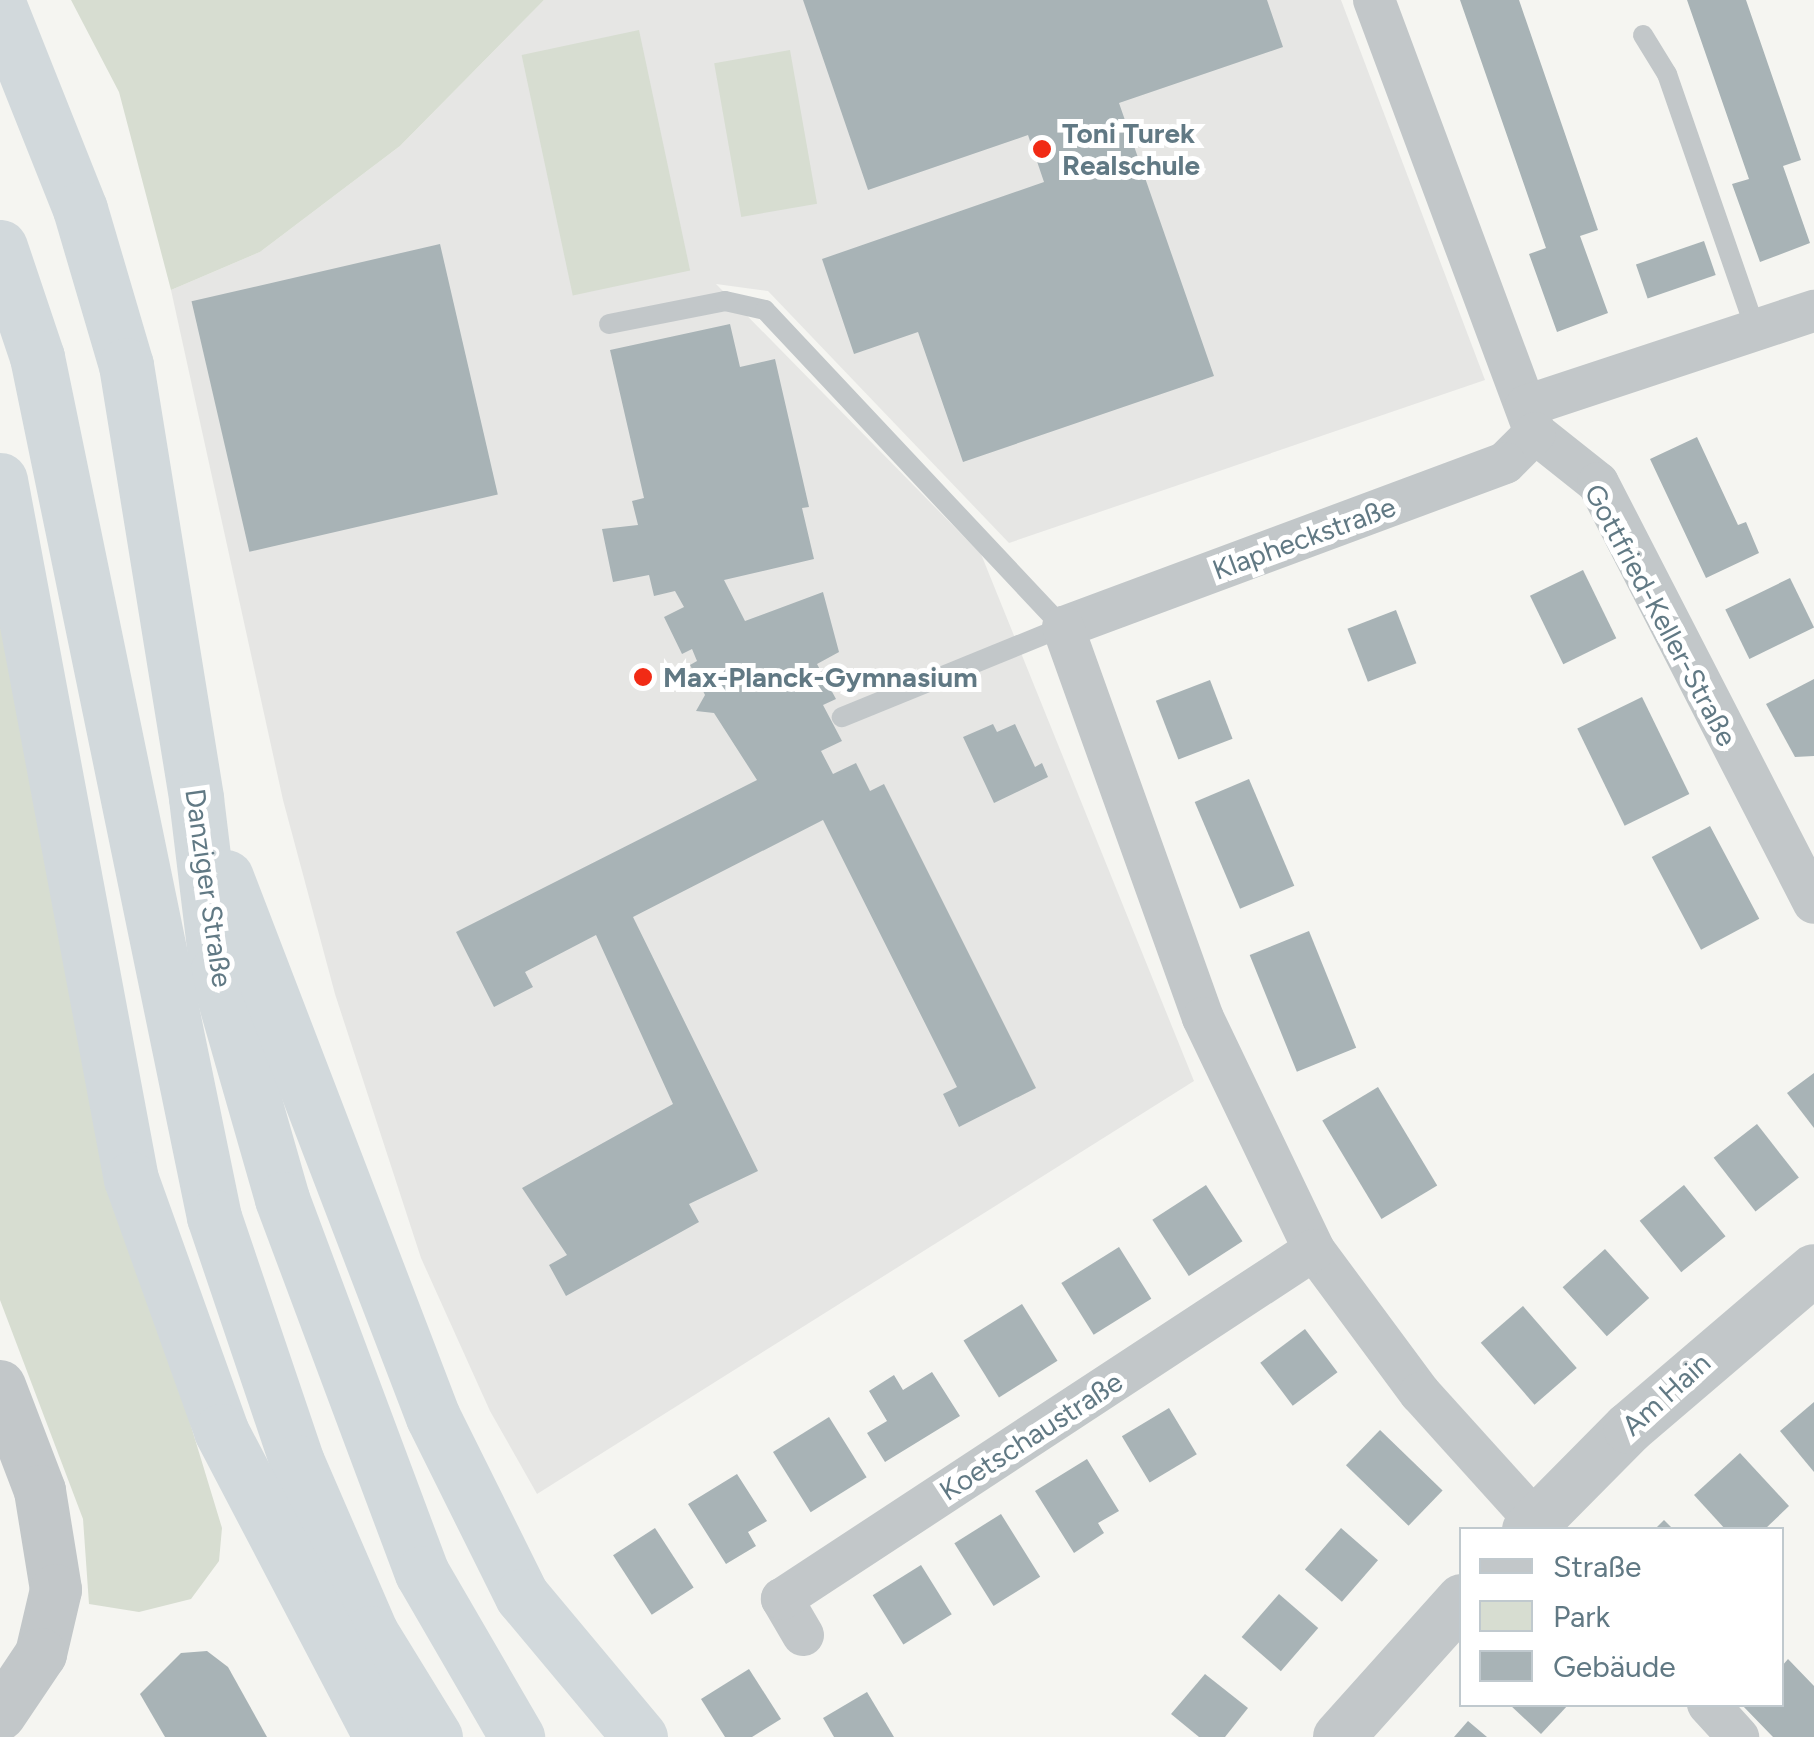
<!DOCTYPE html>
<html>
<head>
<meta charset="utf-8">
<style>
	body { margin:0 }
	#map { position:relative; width:1814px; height:1737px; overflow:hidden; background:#f5f5f1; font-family:Figtree,sans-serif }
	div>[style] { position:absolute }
	.built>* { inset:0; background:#e6e6e4 }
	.green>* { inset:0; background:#d7ddd1; transform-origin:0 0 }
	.building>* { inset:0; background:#a8b3b6; transform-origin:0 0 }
	.service>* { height:20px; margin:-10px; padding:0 10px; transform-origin:10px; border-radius:10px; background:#c2c7c9 }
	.minor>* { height:42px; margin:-21px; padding:0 21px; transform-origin:21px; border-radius:21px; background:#c2c7c9 }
	.tertiary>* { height:52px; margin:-26px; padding:0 26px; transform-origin:26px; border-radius:26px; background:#c2c7c9 }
	.trunk>* { height:55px; margin:-27.5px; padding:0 27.5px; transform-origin:27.5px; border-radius:27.5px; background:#d2d9dc }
	.dots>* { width:28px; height:28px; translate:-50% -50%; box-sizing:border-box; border:5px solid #fff; border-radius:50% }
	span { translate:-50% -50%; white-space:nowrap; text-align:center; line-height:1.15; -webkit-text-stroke:10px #fff; paint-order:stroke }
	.poi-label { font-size:28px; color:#617984; font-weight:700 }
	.left { translate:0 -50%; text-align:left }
	.street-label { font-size:28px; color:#617984 }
	.legend { position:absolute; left:1459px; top:1527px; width:325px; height:180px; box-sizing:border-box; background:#fff; border:2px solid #c0c9ce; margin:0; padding:12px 18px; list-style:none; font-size:30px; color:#617984 }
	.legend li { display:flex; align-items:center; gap:20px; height:50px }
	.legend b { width:50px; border:2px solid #c0c9ce }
</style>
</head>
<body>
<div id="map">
	<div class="built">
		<div style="clip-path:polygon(544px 0,1341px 0,1485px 380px,1009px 543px,768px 291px,716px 284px,981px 554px,1194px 1081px,537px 1494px,490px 1411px,421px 1258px,335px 994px,283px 800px,171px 290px,260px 252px,400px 146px)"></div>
	</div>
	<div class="green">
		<div style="clip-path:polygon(71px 0,544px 0,400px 146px,260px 252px,171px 290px,119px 92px)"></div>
		<div style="left:639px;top:30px;width:246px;height:120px;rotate:78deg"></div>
		<div style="left:790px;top:50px;width:156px;height:77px;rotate:80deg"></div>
		<div style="clip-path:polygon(0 614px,98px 1120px,222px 1528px,219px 1561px,191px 1599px,139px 1612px,89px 1604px,83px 1519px,0 1300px)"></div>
	</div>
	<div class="building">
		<div style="clip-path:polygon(803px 0,1267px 0,1283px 47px,1119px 103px,1214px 376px,963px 462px,918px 332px,854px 354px,822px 259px,1044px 182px,1028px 135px,868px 190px)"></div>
		<div style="clip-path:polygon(1460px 0,1519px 0,1598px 230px,1580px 236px,1608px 313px,1557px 332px,1529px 254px,1546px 248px)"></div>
		<div style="clip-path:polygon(1687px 0,1746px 0,1801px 160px,1783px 166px,1810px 243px,1760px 262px,1732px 184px,1749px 179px)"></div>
		<div style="left:1704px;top:241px;width:36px;height:72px;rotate:71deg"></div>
		<div style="left:440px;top:244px;width:257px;height:255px;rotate:77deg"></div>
		<div style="clip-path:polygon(730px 324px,740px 367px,775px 359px,809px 507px,802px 508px,814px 559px,724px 580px,745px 621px,823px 592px,839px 652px,817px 664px,836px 699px,823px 705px,842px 741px,821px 751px,833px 774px,856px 763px,870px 791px,884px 784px,1036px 1088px,959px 1127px,943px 1094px,957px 1087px,823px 820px,633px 917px,758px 1171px,689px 1204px,699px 1222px,566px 1296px,549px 1265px,567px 1255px,522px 1188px,673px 1104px,596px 935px,525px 972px,533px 987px,494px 1007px,456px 932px,757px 780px,714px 713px,696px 711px,705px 695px,690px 665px,697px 661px,692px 649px,682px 654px,664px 617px,684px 607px,675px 591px,654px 596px,649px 575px,613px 582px,602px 529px,638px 525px,632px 501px,644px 498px,610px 350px)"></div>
		<div style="clip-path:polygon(1697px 437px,1738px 525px,1746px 522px,1759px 553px,1706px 578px,1650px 459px)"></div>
		<div style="left:1583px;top:570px;width:76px;height:59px;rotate:64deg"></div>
		<div style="left:1790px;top:578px;width:55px;height:72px;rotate:64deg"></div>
		<div style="left:1396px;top:610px;width:57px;height:52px;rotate:69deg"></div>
		<div style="clip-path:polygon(1814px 679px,1814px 756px,1795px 757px,1766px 704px)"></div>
		<div style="left:1210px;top:680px;width:63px;height:58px;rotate:69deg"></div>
		<div style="left:1642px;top:697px;width:108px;height:72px;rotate:64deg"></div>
		<div style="clip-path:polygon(993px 724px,997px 732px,1015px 724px,1035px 767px,1042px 763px,1048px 777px,994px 803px,963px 737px)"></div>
		<div style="left:1249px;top:779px;width:116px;height:59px;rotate:67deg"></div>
		<div style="left:1710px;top:826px;width:105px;height:66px;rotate:62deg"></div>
		<div style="left:1309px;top:931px;width:126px;height:64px;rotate:68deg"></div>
		<div style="clip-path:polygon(1814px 1073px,1814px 1128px,1787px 1093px)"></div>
		<div style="left:1378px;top:1087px;width:115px;height:65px;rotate:59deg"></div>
		<div style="left:1757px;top:1124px;width:68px;height:55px;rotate:52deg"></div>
		<div style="left:1206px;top:1185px;width:67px;height:64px;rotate:57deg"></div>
		<div style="left:1684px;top:1185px;width:66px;height:57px;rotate:51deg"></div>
		<div style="left:1119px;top:1247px;width:61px;height:68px;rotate:58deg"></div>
		<div style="left:1605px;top:1249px;width:66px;height:57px;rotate:48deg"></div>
		<div style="left:1022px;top:1304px;width:67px;height:69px;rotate:58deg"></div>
		<div style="left:1523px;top:1306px;width:82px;height:56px;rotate:49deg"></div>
		<div style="left:1305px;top:1329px;width:54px;height:56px;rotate:53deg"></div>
		<div style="clip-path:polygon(932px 1372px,960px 1416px,885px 1462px,867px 1433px,887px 1421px,869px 1391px,894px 1375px,903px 1390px)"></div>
		<div style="clip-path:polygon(1814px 1402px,1814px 1472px,1780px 1431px)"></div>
		<div style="left:1169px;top:1408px;width:54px;height:55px;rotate:59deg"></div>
		<div style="left:829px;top:1417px;width:71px;height:66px;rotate:58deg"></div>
		<div style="left:1380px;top:1430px;width:87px;height:49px;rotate:44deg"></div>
		<div style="clip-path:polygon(1740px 1453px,1789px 1506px,1764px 1530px,1726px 1530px,1694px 1495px)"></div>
		<div style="clip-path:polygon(1087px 1459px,1119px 1511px,1098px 1523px,1104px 1533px,1074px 1553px,1035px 1491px)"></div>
		<div style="clip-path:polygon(737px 1474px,767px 1521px,748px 1532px,756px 1546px,726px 1564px,688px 1504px)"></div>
		<div style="left:1001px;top:1514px;width:74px;height:55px;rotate:58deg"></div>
		<div style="clip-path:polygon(1664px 1520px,1674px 1530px,1654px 1530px)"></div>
		<div style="left:655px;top:1528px;width:71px;height:50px;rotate:57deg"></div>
		<div style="left:1341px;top:1528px;width:49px;height:55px;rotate:41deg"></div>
		<div style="left:921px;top:1565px;width:58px;height:57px;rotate:58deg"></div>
		<div style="left:1279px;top:1594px;width:52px;height:57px;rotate:41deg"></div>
		<div style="clip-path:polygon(207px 1651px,228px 1667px,267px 1737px,165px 1737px,140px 1694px,181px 1653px)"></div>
		<div style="clip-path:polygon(1788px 1659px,1814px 1686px,1814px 1737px,1773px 1737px,1741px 1704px,1782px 1704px,1782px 1666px)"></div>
		<div style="clip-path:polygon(749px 1669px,781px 1719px,752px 1737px,725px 1737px,701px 1699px)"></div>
		<div style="clip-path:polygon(1205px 1674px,1248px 1708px,1225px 1737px,1199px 1737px,1171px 1714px)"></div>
		<div style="clip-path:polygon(867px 1692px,894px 1737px,834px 1737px,823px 1718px)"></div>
		<div style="clip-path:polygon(1509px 1704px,1569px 1704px,1541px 1734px)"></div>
		<div style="clip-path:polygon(1468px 1721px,1487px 1737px,1454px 1737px)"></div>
	</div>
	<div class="service">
		<div style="left:1643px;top:35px;width:46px;rotate:58.4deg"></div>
		<div style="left:1667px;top:74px;width:272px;rotate:70.9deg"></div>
		<div style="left:609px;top:324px;width:118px;rotate:-11.2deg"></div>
		<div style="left:725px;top:301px;width:41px;rotate:12.7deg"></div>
		<div style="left:765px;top:310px;width:435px;rotate:46.8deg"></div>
		<div style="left:1063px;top:627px;width:239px;rotate:157.8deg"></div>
	</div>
	<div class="minor">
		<div style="left:1374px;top:0;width:462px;rotate:69.6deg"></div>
		<div style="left:1535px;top:433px;width:80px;rotate:38.4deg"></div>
		<div style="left:1598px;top:483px;width:472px;rotate:62.8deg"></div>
		<div style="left:1526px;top:406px;width:303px;rotate:-18.3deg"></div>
		<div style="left:1535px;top:433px;width:42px;rotate:135deg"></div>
		<div style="left:1505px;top:463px;width:471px;rotate:159.6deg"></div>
		<div style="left:1063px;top:627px;width:415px;rotate:70.3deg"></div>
		<div style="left:1203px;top:1018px;width:257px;rotate:64.4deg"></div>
		<div style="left:1314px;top:1250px;width:178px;rotate:53.5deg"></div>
		<div style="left:1420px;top:1393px;width:185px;rotate:47.9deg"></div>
		<div style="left:803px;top:1635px;width:42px;rotate:-120.3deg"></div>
		<div style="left:782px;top:1599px;width:636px;rotate:-33.27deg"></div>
		<div style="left:1708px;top:1704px;width:45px;rotate:47.7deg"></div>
	</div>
	<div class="tertiary">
		<div style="left:0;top:1386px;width:112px;rotate:69.1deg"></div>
		<div style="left:40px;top:1491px;width:100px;rotate:80.8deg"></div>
		<div style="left:56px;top:1590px;width:66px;rotate:103.2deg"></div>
		<div style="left:41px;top:1654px;width:73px;rotate:123.9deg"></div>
		<div style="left:1528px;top:1530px;width:144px;rotate:-45.3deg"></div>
		<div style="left:1629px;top:1428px;width:243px;rotate:-40.5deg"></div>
		<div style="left:1339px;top:1737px;width:184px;rotate:-48.1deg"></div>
	</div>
	<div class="trunk">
		<div style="left:0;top:8px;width:216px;rotate:68.3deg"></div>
		<div style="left:80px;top:209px;width:163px;rotate:73.6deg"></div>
		<div style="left:126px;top:365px;width:439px;rotate:80.8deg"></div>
		<div style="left:196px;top:798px;width:175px;rotate:83.1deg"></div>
		<div style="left:217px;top:972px;width:236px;rotate:74deg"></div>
		<div style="left:282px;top:1199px;width:399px;rotate:69.5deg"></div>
		<div style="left:422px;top:1573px;width:190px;rotate:59.9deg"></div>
		<div style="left:0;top:247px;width:116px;rotate:71.4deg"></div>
		<div style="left:37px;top:357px;width:878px;rotate:78.37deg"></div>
		<div style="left:214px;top:1217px;width:259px;rotate:71.3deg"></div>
		<div style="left:297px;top:1462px;width:186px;rotate:66.6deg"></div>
		<div style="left:371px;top:1633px;width:122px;rotate:58.4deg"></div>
		<div style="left:0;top:480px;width:711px;rotate:79.39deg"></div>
		<div style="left:131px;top:1179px;width:268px;rotate:70.3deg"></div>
		<div style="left:221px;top:1431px;width:345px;rotate:62.4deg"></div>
		<div style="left:226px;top:877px;width:578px;rotate:69.03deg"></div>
		<div style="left:433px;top:1417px;width:200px;rotate:63.6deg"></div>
		<div style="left:522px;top:1596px;width:184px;rotate:50.1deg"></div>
	</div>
	<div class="dots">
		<div style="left:1042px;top:149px;background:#f12b15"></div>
		<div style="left:643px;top:677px;background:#f12b15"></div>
	</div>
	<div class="poi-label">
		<span class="left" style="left:1062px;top:149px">Toni Turek<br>Realschule</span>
		<span class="left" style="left:663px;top:677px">Max-Planck-Gymnasium</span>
	</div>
	<div class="street-label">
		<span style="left:1304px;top:538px;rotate:-20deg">Klapheckstraße</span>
		<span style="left:1661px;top:615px;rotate:62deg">Gottfried-Keller-Straße</span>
		<span style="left:209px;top:888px;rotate:82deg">Danziger Straße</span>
		<span style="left:1666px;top:1394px;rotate:-42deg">Am Hain</span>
		<span style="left:1031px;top:1436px;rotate:-33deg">Koetschaustraße</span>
	</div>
	<ul class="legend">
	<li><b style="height:12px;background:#c2c7c9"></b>Straße</li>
	<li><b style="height:28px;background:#d7ddd1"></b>Park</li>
	<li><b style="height:28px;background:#a8b3b6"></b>Gebäude</li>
	</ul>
</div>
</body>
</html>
